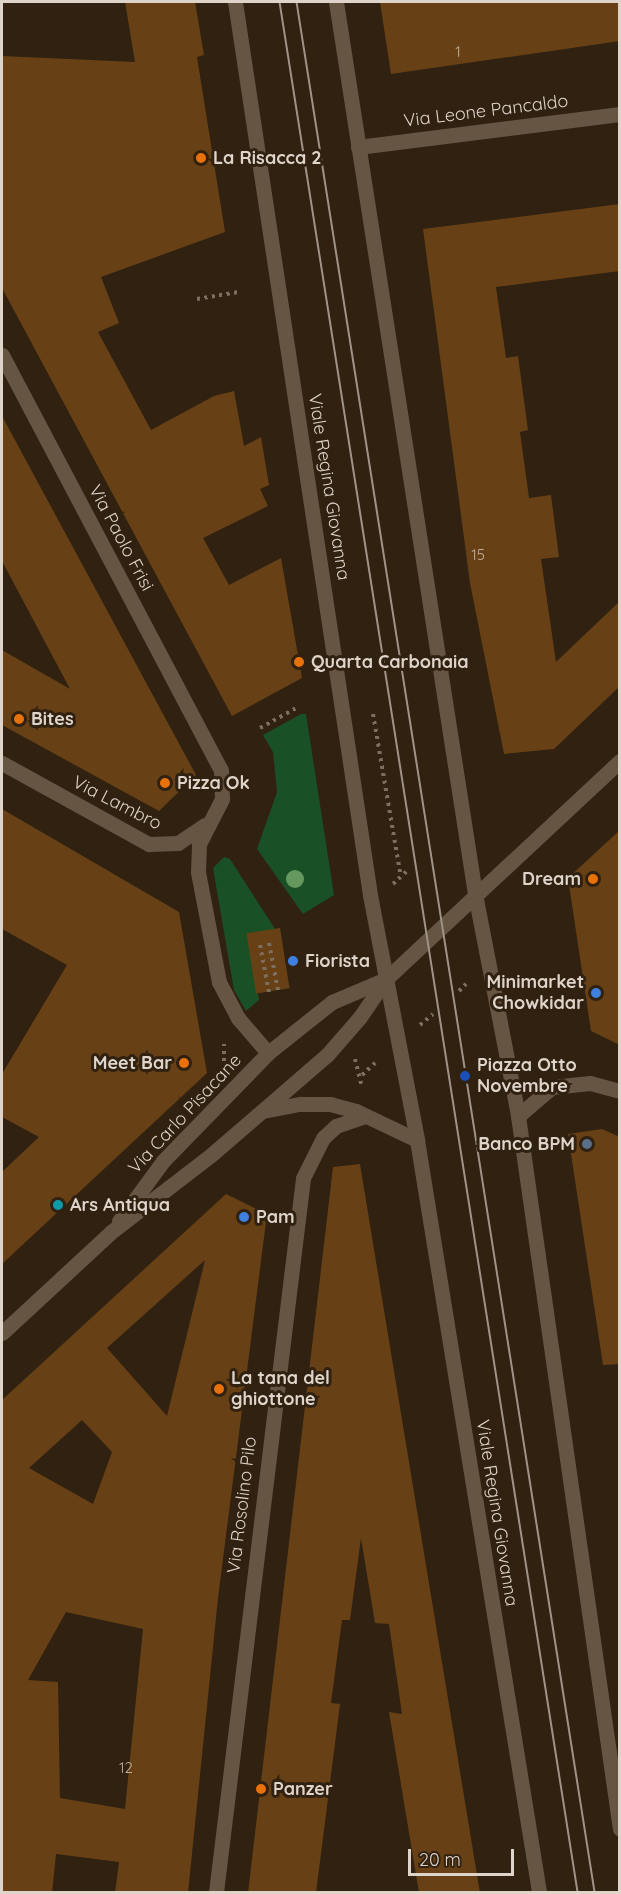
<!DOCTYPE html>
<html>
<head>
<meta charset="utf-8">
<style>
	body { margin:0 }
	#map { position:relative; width:621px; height:1894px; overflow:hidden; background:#302111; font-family:Quicksand,sans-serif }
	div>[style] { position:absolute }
	.green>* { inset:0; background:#1a5025 }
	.building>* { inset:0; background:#674115; transform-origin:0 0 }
	.path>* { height:4px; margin-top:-2px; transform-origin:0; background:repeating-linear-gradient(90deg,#7b6f61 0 3px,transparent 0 7.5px) }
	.minor>* { height:15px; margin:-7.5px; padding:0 7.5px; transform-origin:7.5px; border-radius:7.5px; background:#665543 }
	.tertiary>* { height:15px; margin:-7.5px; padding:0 7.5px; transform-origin:7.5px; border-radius:7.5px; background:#665543 }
	.tram>* { height:1.5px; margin:-0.75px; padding:0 0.75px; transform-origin:0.75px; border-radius:0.75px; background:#9f9387 }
	.trees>* { width:18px; height:18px; margin:-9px; border-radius:50%; background:#65985f }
	.dots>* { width:16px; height:16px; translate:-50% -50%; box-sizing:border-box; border:3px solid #302111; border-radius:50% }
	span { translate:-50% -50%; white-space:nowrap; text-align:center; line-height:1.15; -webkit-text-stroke:6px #302111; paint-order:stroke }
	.number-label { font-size:15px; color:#c0af9d }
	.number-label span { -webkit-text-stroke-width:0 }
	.street-label { font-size:18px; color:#ded4ca }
	.poi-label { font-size:18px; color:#ded4ca; font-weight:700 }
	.left { translate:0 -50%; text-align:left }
	.right { translate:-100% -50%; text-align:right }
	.frame { position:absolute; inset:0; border:3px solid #ded4ca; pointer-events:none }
	.scale { position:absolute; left:408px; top:1849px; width:106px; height:27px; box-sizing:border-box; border:3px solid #ded4ca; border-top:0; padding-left:8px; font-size:18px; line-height:21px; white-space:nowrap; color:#ded4ca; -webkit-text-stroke:4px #302111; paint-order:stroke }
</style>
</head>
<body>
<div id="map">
	<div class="green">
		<div style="clip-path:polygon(301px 714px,306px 714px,334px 895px,303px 914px,257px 849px,277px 792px,273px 752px,263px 735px)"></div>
		<div style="clip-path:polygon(224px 857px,230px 859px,275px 929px,248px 934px,259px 1000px,246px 1011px,234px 990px,213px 868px)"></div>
	</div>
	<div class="building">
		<div style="clip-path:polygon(125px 2px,195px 2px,204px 55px,197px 57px,225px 232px,101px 277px,119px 323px,98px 332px,151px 430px,214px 396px,234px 391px,244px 446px,261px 437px,269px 485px,260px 489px,268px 506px,203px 538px,229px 585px,281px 558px,302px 678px,232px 716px,2px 288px,2px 56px,135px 62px)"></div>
		<div style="clip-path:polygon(380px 2px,620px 2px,620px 41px,391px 74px)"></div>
		<div style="clip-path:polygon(620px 204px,620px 271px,496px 287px,506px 358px,518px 356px,528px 430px,520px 432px,529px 498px,551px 495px,559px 557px,541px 559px,556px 662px,620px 601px,620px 686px,554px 749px,504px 754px,470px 583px,423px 229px)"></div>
		<div style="clip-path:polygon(2px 416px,196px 775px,159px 811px,2px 725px,2px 650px,70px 689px,2px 561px)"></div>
		<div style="clip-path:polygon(2px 809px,179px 912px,207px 1073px,2px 1264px,2px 1172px,39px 1137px,2px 1117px,2px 1074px,67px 965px,2px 929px)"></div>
		<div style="clip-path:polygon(620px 830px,620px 1045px,591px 1031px,568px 878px)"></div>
		<div style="left:280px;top:928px;width:61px;height:34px;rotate:81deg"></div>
		<div style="clip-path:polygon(602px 1129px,620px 1137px,620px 1364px,603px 1365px,568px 1134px)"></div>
		<div style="clip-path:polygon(360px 1164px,394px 1371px,480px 1893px,419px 1893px,389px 1712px,402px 1714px,389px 1624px,375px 1623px,361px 1538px,350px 1620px,342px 1620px,331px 1703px,340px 1704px,316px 1893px,248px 1893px,333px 1167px)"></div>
		<div style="clip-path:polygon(evenodd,226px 1194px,267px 1214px,218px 1598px,188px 1893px,115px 1893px,119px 1862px,56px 1854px,52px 1893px,2px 1893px,2px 1400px,226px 1194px,205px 1260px,167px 1416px,107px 1348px,205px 1260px,226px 1194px,82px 1420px,112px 1452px,93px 1504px,29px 1468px,82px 1420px,226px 1194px,66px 1612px,143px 1629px,125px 1809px,60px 1798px,58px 1682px,28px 1680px,66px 1612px)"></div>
	</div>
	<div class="path">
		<div style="left:197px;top:299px;width:42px;rotate:-9.7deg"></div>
		<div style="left:373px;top:714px;width:165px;rotate:80.3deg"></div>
		<div style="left:260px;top:728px;width:43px;rotate:-28.9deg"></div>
		<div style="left:393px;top:884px;width:22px;rotate:-43deg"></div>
		<div style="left:269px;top:943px;width:48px;rotate:79.2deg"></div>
		<div style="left:260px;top:945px;width:48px;rotate:79.2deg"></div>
		<div style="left:459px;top:991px;width:10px;rotate:-45deg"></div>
		<div style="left:420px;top:1025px;width:17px;rotate:-40deg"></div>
		<div style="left:355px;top:1059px;width:29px;rotate:76deg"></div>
		<div style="left:224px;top:1061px;width:17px;rotate:-90deg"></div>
		<div style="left:362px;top:1075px;width:18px;rotate:-43deg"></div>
	</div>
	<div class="minor">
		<div style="left:358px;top:147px;width:264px;rotate:-7.2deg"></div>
		<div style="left:2px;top:355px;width:469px;rotate:62.2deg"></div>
		<div style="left:221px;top:770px;width:29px;rotate:88deg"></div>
		<div style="left:222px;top:799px;width:51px;rotate:117.1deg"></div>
		<div style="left:199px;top:844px;width:28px;rotate:92deg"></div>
		<div style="left:198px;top:872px;width:112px;rotate:79.2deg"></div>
		<div style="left:219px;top:982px;width:41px;rotate:62.2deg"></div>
		<div style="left:238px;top:1018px;width:46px;rotate:49.4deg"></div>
		<div style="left:2px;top:763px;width:168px;rotate:28.9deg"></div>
		<div style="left:149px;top:844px;width:29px;rotate:-2deg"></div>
		<div style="left:178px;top:843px;width:32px;rotate:-34deg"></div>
		<div style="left:263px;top:1111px;width:38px;rotate:-11deg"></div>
		<div style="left:300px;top:1104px;width:30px"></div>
		<div style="left:330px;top:1104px;width:27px;rotate:15deg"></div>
		<div style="left:356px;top:1111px;width:68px;rotate:25.4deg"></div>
		<div style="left:518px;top:1116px;width:45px;rotate:-40.5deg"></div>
		<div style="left:552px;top:1087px;width:38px;rotate:-6deg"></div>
		<div style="left:590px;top:1083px;width:31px;rotate:15deg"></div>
		<div style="left:119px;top:1221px;width:74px;rotate:-53.7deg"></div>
		<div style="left:163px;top:1161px;width:151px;rotate:-45.8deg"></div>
		<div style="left:268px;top:1053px;width:82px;rotate:-38.6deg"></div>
		<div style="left:332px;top:1002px;width:59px;rotate:-23.1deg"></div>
		<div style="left:2px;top:1333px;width:149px;rotate:-42.8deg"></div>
		<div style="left:111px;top:1232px;width:126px;rotate:-37.6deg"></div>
		<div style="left:211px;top:1155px;width:153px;rotate:-40.8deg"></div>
		<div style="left:327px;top:1055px;width:50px;rotate:-49deg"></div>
		<div style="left:360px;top:1017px;width:46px;rotate:-55.6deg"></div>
		<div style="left:386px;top:979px;width:320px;rotate:-43deg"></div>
		<div style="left:216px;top:1892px;width:719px;rotate:-83.05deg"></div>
		<div style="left:303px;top:1178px;width:45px;rotate:-63.4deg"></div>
		<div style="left:323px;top:1138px;width:18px;rotate:-43deg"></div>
		<div style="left:336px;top:1126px;width:28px;rotate:-19deg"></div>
	</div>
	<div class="tertiary">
		<div style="left:235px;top:2px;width:903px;rotate:81.4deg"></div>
		<div style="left:370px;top:895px;width:249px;rotate:79.1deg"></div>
		<div style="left:417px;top:1140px;width:762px;rotate:80.78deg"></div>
		<div style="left:336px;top:2px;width:903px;rotate:81.14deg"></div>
		<div style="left:475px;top:894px;width:226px;rotate:79deg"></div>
		<div style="left:518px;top:1116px;width:720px;rotate:81.86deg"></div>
	</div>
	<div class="tram">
		<div style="left:280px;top:2px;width:1913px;rotate:81.04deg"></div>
		<div style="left:297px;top:2px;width:1913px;rotate:81.04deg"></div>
	</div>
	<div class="trees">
		<div style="left:295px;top:879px"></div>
	</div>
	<div class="dots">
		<div style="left:201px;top:158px;background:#e8710a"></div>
		<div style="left:299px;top:662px;background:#e8710a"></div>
		<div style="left:19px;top:719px;background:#e8710a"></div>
		<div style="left:165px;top:783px;background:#e8710a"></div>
		<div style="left:593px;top:879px;background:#e8710a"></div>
		<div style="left:293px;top:961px;background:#3f7fe0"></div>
		<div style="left:596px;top:993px;background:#3f7fe0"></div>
		<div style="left:184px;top:1063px;background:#e8710a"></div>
		<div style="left:465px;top:1076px;background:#1a4fb4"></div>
		<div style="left:587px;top:1144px;background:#5c6f8a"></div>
		<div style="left:58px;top:1205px;background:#0f9aa8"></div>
		<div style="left:244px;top:1217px;background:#3f7fe0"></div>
		<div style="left:219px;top:1389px;background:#e8710a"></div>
		<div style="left:261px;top:1789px;background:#e8710a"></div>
	</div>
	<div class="number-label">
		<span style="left:458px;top:52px">1</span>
		<span style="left:478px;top:555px">15</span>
		<span style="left:126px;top:1768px">12</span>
	</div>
	<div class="street-label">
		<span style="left:486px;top:111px;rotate:-7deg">Via Leone Pancaldo</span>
		<span style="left:329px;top:487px;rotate:81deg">Viale Regina Giovanna</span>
		<span style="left:121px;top:538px;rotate:62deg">Via Paolo Frisi</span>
		<span style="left:117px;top:803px;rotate:27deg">Via Lambro</span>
		<span style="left:185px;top:1114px;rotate:-47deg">Via Carlo Pisacane</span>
		<span style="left:242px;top:1505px;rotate:-83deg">Via Rosolino Pilo</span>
		<span style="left:497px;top:1513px;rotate:81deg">Viale Regina Giovanna</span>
	</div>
	<div class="poi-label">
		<span class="left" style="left:213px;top:158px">La Risacca 2</span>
		<span class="left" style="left:311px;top:662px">Quarta Carbonaia</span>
		<span class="left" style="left:31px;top:719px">Bites</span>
		<span class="left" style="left:177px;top:783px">Pizza Ok</span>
		<span class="right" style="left:581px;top:879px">Dream</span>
		<span class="left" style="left:305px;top:961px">Fiorista</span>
		<span class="right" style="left:584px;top:993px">Minimarket<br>Chowkidar</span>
		<span class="right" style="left:172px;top:1063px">Meet Bar</span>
		<span class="left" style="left:477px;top:1076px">Piazza Otto<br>Novembre</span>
		<span class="right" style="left:575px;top:1144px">Banco BPM</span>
		<span class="left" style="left:70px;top:1205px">Ars Antiqua</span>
		<span class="left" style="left:256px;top:1217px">Pam</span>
		<span class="left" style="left:231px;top:1389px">La tana del<br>ghiottone</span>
		<span class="left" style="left:273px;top:1789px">Panzer</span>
	</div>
	<div class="frame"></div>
	<div class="scale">20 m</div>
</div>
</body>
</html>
